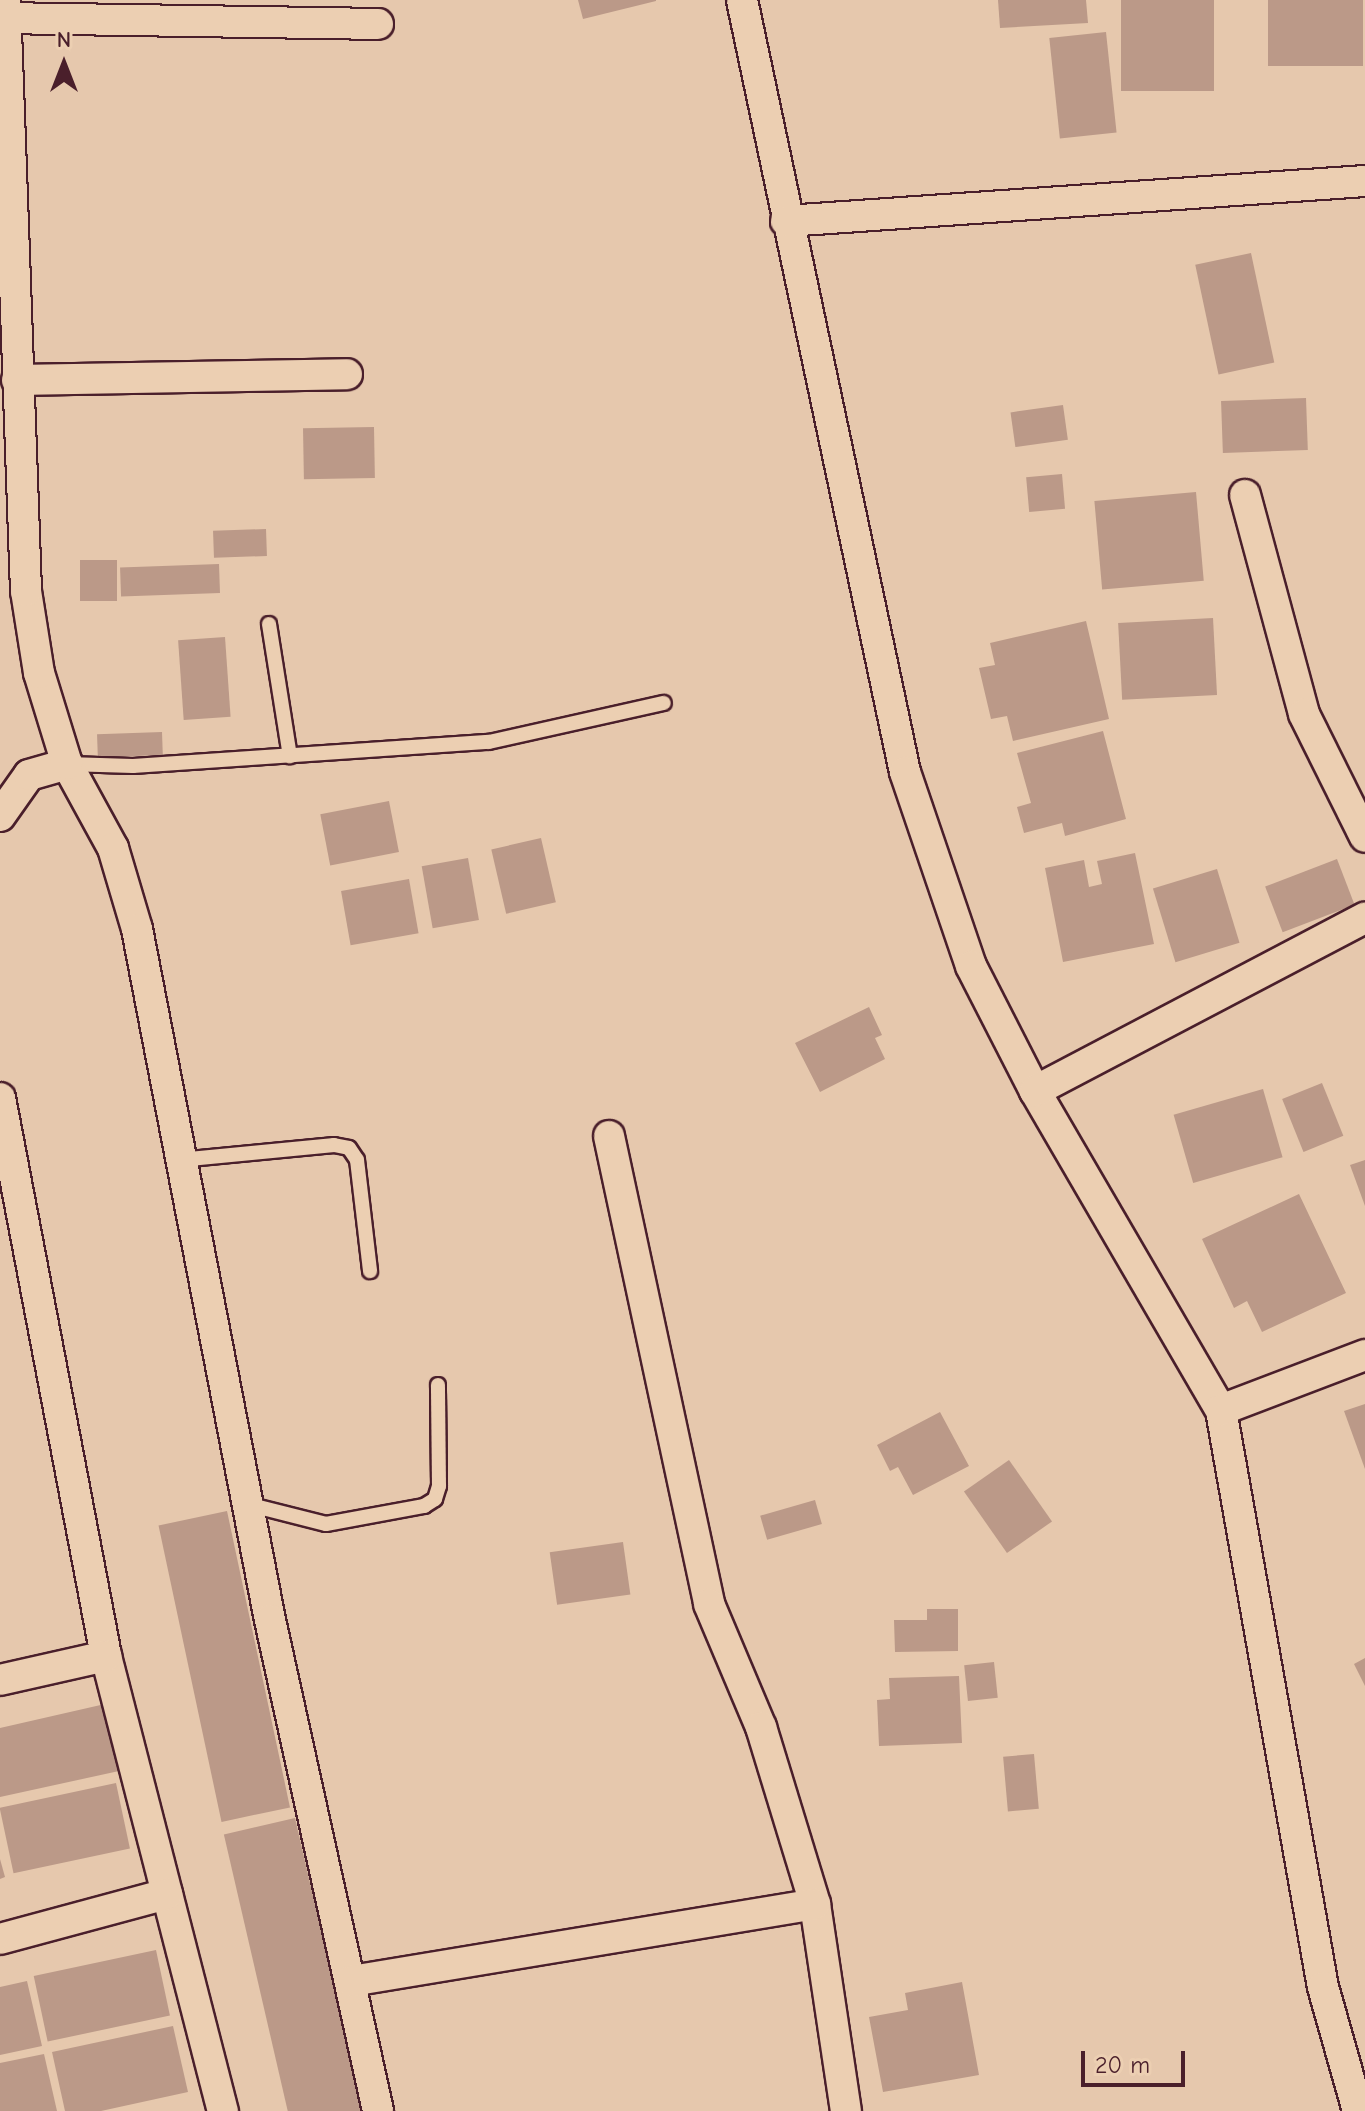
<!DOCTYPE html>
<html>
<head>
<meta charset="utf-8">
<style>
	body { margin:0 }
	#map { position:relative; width:1365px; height:2111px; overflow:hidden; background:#e6c8ad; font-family:"Comic Neue",sans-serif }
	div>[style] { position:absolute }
	.building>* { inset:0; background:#b98; transform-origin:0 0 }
	.roads { filter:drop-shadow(2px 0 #4a1f2b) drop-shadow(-2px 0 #4a1f2b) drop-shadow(0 2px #4a1f2b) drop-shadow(0 -2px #4a1f2b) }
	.lane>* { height:14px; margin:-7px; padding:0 7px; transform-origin:7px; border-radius:7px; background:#eccfb2 }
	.street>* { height:30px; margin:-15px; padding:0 15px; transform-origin:15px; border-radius:15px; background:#eccfb2 }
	span { translate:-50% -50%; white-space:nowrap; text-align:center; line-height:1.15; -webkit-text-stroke:6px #eccfb2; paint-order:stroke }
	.north { position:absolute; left:24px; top:24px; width:80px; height:80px; -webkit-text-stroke:6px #eccfb2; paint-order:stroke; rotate:0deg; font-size:22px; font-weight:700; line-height:32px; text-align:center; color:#4a1f2b }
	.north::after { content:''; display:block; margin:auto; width:28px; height:36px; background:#4a1f2b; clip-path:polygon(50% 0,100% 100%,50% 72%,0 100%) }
	.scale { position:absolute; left:1081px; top:2051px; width:104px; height:36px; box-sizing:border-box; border:4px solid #4a1f2b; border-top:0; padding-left:10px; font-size:24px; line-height:28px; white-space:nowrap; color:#4a1f2b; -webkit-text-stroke:6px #eccfb2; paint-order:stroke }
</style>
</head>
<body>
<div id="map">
	<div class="building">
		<div style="clip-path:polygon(578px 0,656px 0,656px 1px,583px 19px)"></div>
		<div style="clip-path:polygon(998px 0,1086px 0,1088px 23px,1000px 28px)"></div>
		<div style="left:1121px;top:0;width:93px;height:91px"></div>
		<div style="left:1268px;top:0;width:95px;height:66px"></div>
		<div style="left:1106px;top:32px;width:101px;height:57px;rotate:84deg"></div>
		<div style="left:1251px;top:253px;width:112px;height:57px;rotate:78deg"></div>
		<div style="left:1306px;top:398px;width:52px;height:85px;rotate:88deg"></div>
		<div style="left:1063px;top:405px;width:35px;height:53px;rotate:82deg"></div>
		<div style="left:374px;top:427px;width:51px;height:71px;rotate:89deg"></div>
		<div style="left:1062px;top:474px;width:35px;height:36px;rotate:85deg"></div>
		<div style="left:1196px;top:492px;width:89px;height:102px;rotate:85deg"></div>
		<div style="left:266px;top:529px;width:27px;height:53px;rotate:88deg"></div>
		<div style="left:80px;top:560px;width:37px;height:41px"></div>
		<div style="left:219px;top:564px;width:29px;height:99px;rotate:88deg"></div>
		<div style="left:1213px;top:618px;width:77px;height:95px;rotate:87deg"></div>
		<div style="clip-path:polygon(1086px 621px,1109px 719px,1013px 741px,1007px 716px,991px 719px,979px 668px,995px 665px,990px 643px)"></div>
		<div style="left:225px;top:637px;width:80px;height:47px;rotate:86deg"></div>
		<div style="clip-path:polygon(1103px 731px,1126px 819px,1065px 836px,1062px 823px,1024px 833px,1017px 807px,1031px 803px,1017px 753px)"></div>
		<div style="left:162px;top:732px;width:23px;height:65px;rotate:88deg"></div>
		<div style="left:389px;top:801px;width:52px;height:70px;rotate:79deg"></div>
		<div style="left:541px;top:838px;width:66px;height:51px;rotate:77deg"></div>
		<div style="clip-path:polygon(1135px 853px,1154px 944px,1063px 962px,1045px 868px,1084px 860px,1089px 887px,1102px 884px,1097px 861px)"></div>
		<div style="left:468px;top:858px;width:63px;height:47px;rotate:80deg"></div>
		<div style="left:1337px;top:859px;width:49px;height:77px;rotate:69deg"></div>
		<div style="left:1217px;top:869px;width:77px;height:67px;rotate:73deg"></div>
		<div style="left:409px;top:879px;width:55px;height:69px;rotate:80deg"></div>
		<div style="clip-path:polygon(869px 1007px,882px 1035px,875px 1038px,885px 1059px,820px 1092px,795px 1043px)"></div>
		<div style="left:1322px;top:1083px;width:57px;height:43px;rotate:68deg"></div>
		<div style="left:1263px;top:1089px;width:71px;height:93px;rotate:74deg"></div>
		<div style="clip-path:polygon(1365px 1160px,1365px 1206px,1350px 1165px)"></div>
		<div style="clip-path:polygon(1299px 1194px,1346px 1293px,1262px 1332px,1247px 1301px,1234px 1308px,1202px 1239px)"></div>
		<div style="clip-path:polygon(1365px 1404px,1365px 1469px,1344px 1411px)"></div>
		<div style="clip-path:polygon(940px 1412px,969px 1466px,913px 1495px,898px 1467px,890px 1471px,877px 1445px)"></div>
		<div style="left:1009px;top:1460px;width:75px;height:55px;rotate:55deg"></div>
		<div style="left:815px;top:1500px;width:25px;height:57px;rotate:74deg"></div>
		<div style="left:227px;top:1511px;width:303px;height:70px;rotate:78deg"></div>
		<div style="left:623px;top:1542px;width:53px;height:74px;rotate:82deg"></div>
		<div style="clip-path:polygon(927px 1609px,958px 1609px,958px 1651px,895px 1652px,894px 1620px,927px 1620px)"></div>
		<div style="clip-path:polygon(1365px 1658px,1365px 1686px,1354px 1664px)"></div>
		<div style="left:994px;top:1662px;width:36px;height:30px;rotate:84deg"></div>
		<div style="clip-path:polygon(959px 1676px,962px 1743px,879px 1746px,877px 1700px,890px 1699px,889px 1678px)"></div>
		<div style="clip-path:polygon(105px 1704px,119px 1771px,0 1797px,0 1728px)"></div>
		<div style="left:1034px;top:1754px;width:55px;height:31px;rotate:85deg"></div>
		<div style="left:116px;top:1783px;width:67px;height:119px;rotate:78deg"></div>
		<div style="left:295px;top:1818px;width:300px;height:73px;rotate:77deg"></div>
		<div style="clip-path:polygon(0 1859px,5px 1877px,0 1879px)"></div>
		<div style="left:156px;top:1950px;width:67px;height:125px;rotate:78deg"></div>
		<div style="clip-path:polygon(27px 1981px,42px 2046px,0 2055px,0 1987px)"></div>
		<div style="clip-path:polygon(962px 1982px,979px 2075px,883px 2092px,869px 2017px,908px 2010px,905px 1993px)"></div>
		<div style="clip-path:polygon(173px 2026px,188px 2092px,101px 2111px,65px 2111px,52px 2052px)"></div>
		<div style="clip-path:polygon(44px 2054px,57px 2111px,0 2111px,0 2063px)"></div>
	</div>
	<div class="roads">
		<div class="lane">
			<div style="left:269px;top:624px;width:134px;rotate:81deg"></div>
			<div style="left:67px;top:764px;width:66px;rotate:1.7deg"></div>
			<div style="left:133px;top:766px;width:357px;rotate:-3.9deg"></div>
			<div style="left:489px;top:742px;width:179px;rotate:-12.6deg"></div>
			<div style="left:179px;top:1160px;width:156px;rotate:-5.5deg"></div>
			<div style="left:334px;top:1145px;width:15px;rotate:11deg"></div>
			<div style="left:349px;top:1148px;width:14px;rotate:56deg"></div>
			<div style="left:357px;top:1160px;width:112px;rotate:83.3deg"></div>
			<div style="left:247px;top:1504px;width:81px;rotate:14.2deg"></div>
			<div style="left:326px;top:1524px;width:100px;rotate:-10.4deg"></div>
			<div style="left:424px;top:1506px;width:13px;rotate:-32deg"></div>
			<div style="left:435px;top:1499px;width:14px;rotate:-73deg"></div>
			<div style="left:439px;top:1486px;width:101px;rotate:-90.6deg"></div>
		</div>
		<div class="street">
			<div style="left:742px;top:0;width:789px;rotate:78.08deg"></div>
			<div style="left:905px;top:772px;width:205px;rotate:71.2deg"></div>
			<div style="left:971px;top:966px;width:140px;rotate:62.9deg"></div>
			<div style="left:1035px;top:1091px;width:369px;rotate:59.8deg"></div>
			<div style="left:1221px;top:1410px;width:586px;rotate:79.98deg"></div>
			<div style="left:1323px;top:1987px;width:129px;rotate:74.2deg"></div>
			<div style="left:0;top:18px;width:378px;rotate:0.9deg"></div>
			<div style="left:786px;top:221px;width:580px;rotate:-3.95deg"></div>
			<div style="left:17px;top:380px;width:330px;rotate:-1deg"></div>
			<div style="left:1245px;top:495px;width:227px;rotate:74.9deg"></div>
			<div style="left:1304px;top:714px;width:137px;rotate:63.6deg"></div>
			<div style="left:67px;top:764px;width:96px;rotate:61.3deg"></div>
			<div style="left:113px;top:848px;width:84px;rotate:73.5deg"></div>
			<div style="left:137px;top:929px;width:704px;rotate:79.11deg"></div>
			<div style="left:270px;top:1620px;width:503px;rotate:77.59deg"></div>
			<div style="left:0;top:816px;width:50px;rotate:-54.7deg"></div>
			<div style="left:29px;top:775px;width:40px;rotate:-16deg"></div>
			<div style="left:67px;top:764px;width:95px;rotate:-107.1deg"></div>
			<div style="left:39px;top:673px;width:83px;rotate:-99deg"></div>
			<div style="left:26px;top:591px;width:591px;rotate:-92.04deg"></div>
			<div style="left:1035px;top:1091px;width:373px;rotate:-27.7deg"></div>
			<div style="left:0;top:1098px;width:568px;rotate:79.24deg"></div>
			<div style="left:106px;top:1656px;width:470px;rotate:75.6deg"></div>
			<div style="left:609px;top:1136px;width:479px;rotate:77.9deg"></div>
			<div style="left:709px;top:1604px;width:134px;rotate:67.1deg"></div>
			<div style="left:761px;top:1727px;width:185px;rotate:73deg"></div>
			<div style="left:815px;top:1904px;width:209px;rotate:81.5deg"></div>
			<div style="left:1221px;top:1410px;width:154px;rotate:-20.9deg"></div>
			<div style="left:0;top:1680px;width:109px;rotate:-12.8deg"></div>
			<div style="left:0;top:1939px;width:173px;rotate:-15.1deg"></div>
			<div style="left:351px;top:1981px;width:470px;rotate:-9.4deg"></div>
		</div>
	</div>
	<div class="north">N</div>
	<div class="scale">20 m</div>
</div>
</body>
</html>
